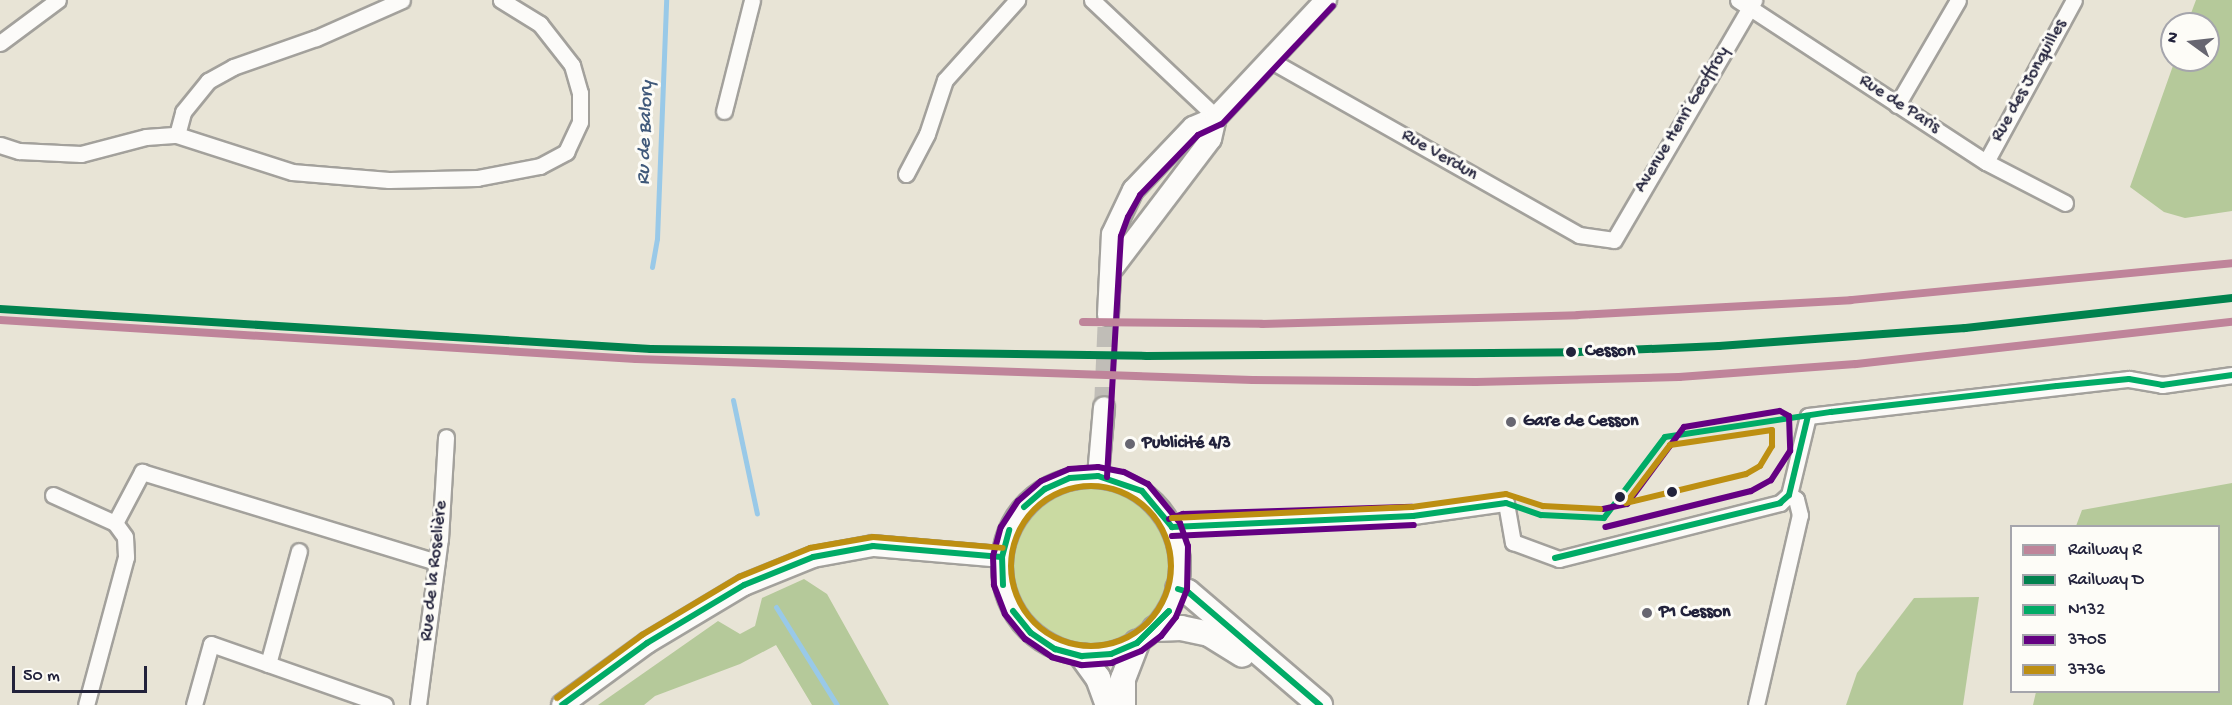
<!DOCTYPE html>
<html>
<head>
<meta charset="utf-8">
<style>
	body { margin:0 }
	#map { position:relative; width:2232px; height:705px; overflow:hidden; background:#e8e4d6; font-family:"Gochi Hand",sans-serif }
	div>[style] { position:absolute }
	.green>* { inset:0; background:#cadaa2 }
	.round { border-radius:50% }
	.forest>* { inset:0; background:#b5c99a }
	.stream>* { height:5px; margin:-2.5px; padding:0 2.5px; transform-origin:2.5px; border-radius:2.5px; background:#99c9e8 }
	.tertiary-tunnel>* { height:20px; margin-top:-10px; transform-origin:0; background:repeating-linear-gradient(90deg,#c0bdb7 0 20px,transparent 0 30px) }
	.roads { filter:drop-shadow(2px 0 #a3a19c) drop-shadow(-2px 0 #a3a19c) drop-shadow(0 2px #a3a19c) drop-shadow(0 -2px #a3a19c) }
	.minor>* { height:15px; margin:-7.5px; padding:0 7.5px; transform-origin:7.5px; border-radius:7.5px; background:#fcfbf9 }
	.tertiary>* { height:20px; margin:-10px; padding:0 10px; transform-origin:10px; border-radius:10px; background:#fcfbf9 }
	.tertiary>.ring { margin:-10px; padding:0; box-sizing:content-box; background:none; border:20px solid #fcfbf9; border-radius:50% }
	.primary>* { height:24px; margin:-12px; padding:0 12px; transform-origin:12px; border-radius:12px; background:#fcfbf9 }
	.bus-1>* { height:6px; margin:-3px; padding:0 3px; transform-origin:3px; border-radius:3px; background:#00ab66 }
	.bus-2>* { height:6px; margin:-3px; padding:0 3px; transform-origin:3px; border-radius:3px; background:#640082 }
	.bus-3>* { height:6px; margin:-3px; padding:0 3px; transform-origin:3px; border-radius:3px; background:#bd8f12 }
	.bus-3>.ring { margin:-3px; padding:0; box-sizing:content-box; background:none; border:6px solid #bd8f12; border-radius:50% }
	.rail-1>* { height:8px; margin:-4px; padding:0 4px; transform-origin:4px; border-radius:4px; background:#bf849a }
	.rail-2>* { height:8px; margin:-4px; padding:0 4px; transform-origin:4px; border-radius:4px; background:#00824e }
	.dots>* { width:16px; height:16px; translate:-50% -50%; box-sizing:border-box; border:3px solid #fdfcf7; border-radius:50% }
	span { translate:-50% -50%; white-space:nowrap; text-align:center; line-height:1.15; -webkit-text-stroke:6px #fdfcf7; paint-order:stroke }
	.street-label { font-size:18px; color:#22223b }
	.stop-label { font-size:18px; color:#22223b; font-weight:700 }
	.left { translate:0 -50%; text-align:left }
	.poi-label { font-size:18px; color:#22223b; font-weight:700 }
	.water-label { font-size:20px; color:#40597a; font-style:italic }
	.legend { position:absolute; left:2010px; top:525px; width:210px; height:168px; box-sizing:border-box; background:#fdfcf7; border:2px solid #a5a5ac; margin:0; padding:8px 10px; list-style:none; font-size:18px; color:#22223b }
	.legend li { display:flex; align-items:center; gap:12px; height:30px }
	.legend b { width:30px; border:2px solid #a5a5ac }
	.north { position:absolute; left:2160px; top:12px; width:60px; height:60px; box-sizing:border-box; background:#fdfcf7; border:2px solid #a5a5ac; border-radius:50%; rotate:285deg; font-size:16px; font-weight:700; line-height:24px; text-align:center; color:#22223b }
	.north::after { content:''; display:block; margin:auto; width:21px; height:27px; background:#676671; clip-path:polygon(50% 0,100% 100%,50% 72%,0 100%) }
	.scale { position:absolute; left:12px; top:666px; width:135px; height:27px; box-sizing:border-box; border:3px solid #22223b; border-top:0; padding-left:8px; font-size:18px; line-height:21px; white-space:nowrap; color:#22223b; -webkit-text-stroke:4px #fdfcf7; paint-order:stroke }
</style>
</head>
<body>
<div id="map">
	<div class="green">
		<div class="round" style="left:1012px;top:487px;width:156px;height:156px"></div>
	</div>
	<div class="forest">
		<div style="clip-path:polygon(2196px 0,2232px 0,2232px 211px,2185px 218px,2164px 212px,2130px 187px,2175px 60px,2208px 60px,2208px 24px,2187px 24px)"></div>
		<div style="clip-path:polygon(2232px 483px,2232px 705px,2033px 705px,2036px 692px,2218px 692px,2218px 526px,2076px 526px,2082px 510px)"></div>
		<div style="clip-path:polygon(804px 579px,827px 594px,889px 705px,812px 705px,776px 645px,740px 664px,655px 696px,644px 705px,598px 705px,718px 621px,740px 634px,755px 626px,762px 598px)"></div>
		<div style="clip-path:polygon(1979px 597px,1963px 705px,1846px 705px,1857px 673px,1914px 598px)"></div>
	</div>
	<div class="stream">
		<div style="left:652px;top:267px;width:28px;rotate:-80deg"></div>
		<div style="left:657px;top:239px;width:239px;rotate:-87.8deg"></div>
		<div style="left:733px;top:400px;width:116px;rotate:78.1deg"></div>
		<div style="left:776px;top:607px;width:115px;rotate:58.1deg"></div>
	</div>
	<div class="tertiary-tunnel">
		<div style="left:1104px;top:407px;width:92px;rotate:-87.5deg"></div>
	</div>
	<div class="roads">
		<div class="minor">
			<div style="left:1092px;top:0;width:170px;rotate:43.3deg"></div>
			<div style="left:1738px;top:0;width:296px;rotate:33.2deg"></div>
			<div style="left:1986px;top:162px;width:89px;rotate:27.4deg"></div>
			<div style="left:0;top:43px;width:72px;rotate:-36.6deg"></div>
			<div style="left:1268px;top:59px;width:357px;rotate:29.5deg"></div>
			<div style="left:1579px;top:235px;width:35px;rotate:8deg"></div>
			<div style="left:1614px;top:240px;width:278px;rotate:-59.7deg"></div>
			<div style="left:1897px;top:105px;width:121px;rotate:-59.8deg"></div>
			<div style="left:724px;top:111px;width:114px;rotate:-75.8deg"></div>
			<div style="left:177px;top:135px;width:24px;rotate:-75deg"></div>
			<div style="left:183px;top:112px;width:40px;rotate:-51deg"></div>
			<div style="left:208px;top:81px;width:29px;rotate:-29deg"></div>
			<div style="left:233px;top:67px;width:88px;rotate:-19.3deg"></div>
			<div style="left:316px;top:38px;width:94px;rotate:-23.8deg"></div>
			<div style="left:0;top:145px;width:20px;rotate:18deg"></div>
			<div style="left:19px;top:151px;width:62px;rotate:2.8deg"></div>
			<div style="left:81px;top:154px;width:67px;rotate:-14.7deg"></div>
			<div style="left:146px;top:137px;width:31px;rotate:-4deg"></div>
			<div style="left:177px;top:135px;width:121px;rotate:17.8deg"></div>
			<div style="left:292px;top:172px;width:97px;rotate:4.7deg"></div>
			<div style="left:389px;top:180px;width:88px;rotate:-1.3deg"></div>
			<div style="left:477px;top:178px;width:64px;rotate:-10.8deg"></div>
			<div style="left:540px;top:166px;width:30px;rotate:-28deg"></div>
			<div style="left:566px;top:152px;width:33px;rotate:-65deg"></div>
			<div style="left:580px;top:122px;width:29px;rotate:-90deg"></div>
			<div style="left:580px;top:93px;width:29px;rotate:-106deg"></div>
			<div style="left:572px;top:65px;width:52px;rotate:-128deg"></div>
			<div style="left:540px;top:24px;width:46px;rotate:-148.4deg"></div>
			<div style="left:1986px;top:162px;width:184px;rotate:-61.5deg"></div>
			<div style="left:906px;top:174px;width:45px;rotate:-62.3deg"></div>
			<div style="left:927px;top:134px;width:57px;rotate:-71.6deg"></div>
			<div style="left:945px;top:80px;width:108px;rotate:-48deg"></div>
			<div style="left:53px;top:495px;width:68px;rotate:24.3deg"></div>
			<div style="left:115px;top:523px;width:17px;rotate:54deg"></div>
			<div style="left:125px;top:537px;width:20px;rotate:87deg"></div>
			<div style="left:126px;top:557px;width:153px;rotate:105.1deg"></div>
			<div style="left:115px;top:523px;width:58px;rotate:-62.1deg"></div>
			<div style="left:142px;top:472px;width:308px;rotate:17deg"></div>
			<div style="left:1172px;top:527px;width:241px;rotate:-2.6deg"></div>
			<div style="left:1413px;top:516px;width:94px;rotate:-8deg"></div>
			<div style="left:1506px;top:503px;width:40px;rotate:80deg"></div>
			<div style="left:1513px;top:542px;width:49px;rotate:20.3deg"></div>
			<div style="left:1559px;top:559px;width:228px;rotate:-14.2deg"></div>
			<div style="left:1780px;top:503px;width:12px;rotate:-42deg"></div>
			<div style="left:1789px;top:495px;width:81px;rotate:-76.5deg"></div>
			<div style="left:1808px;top:416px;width:323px;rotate:-6.6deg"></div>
			<div style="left:2129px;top:379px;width:34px;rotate:10deg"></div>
			<div style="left:2162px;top:385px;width:71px;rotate:-8.1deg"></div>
			<div style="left:268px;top:664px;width:117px;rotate:-74.7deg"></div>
			<div style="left:194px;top:705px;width:63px;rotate:-74.4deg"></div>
			<div style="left:211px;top:644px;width:184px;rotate:19.3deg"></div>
			<div style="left:418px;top:705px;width:167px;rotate:-82.5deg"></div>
			<div style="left:440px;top:539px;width:102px;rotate:-86.6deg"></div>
			<div style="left:1756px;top:705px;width:195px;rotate:-77deg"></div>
			<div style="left:1800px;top:515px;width:16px;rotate:-104deg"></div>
			<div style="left:1796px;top:499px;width:8px;rotate:-150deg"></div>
		</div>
		<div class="tertiary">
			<div style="left:1113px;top:268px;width:162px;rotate:-52.8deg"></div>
			<div style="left:1211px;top:139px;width:23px;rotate:-77deg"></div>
			<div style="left:1108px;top:315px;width:81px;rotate:-87.2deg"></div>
			<div style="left:1112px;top:234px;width:49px;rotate:-64.5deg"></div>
			<div style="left:1133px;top:190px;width:87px;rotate:-46.4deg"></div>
			<div style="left:1193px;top:127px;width:25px;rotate:-23deg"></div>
			<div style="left:1216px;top:117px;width:161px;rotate:-46.8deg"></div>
			<div style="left:1098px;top:476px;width:69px;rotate:-85deg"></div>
			<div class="ring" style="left:1002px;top:477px;width:158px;height:158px"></div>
			<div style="left:562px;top:705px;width:105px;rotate:-36.1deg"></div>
			<div style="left:647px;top:643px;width:113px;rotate:-30.9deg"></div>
			<div style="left:744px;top:585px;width:74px;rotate:-22.1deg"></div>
			<div style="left:813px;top:557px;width:61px;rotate:-10.4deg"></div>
			<div style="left:873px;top:546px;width:129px;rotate:4.9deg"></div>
		</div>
		<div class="primary">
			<div style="left:1178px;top:589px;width:10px;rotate:17deg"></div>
			<div style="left:1188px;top:592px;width:174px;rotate:40.6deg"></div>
			<div style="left:1155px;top:629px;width:26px;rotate:-2deg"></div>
			<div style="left:1181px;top:628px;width:29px;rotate:12deg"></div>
			<div style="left:1209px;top:634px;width:39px;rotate:32deg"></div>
			<div style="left:1082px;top:656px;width:27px;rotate:54deg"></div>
			<div style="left:1098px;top:678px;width:29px;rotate:70deg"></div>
			<div style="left:1123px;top:705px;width:26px;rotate:-90deg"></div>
			<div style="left:1123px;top:679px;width:39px;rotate:-69deg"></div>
		</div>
	</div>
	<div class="bus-1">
		<div style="left:1024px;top:507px;width:28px;rotate:-41deg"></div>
		<div style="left:1045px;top:489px;width:27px;rotate:-24deg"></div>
		<div style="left:1070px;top:478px;width:28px;rotate:-4deg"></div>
		<div style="left:1098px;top:476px;width:46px;rotate:18.8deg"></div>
		<div style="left:1142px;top:491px;width:47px;rotate:50.2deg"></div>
		<div style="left:1604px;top:518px;width:101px;rotate:-53deg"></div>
		<div style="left:1665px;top:437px;width:168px;rotate:-8.6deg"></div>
		<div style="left:1831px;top:412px;width:227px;rotate:-6.6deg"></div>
		<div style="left:2057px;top:386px;width:72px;rotate:-5.6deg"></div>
		<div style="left:2129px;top:379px;width:34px;rotate:10deg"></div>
		<div style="left:2162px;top:385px;width:71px;rotate:-8.1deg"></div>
		<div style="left:1172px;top:527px;width:241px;rotate:-2.6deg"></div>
		<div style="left:1413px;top:516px;width:94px;rotate:-8deg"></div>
		<div style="left:1506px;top:503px;width:37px;rotate:19deg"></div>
		<div style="left:1541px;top:515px;width:63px;rotate:2.7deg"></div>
		<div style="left:1555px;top:558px;width:232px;rotate:-13.7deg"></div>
		<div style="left:1780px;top:503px;width:12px;rotate:-42deg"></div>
		<div style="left:1789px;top:495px;width:81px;rotate:-76.5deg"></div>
		<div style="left:1003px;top:585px;width:28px;rotate:-92deg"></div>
		<div style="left:1002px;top:557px;width:28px;rotate:-75deg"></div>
		<div style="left:1178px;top:589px;width:10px;rotate:17deg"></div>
		<div style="left:1188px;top:592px;width:174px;rotate:40.6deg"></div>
		<div style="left:1013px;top:611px;width:28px;rotate:51deg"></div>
		<div style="left:1031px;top:633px;width:29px;rotate:34deg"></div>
		<div style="left:1055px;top:649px;width:28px;rotate:15deg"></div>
		<div style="left:1082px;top:656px;width:29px;rotate:-4deg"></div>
		<div style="left:1111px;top:654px;width:28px;rotate:-23deg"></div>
		<div style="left:1137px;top:643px;width:45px;rotate:-45deg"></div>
		<div style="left:1137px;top:643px;width:45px;rotate:-45deg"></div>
		<div style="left:562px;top:705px;width:105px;rotate:-36.1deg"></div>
		<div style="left:647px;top:643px;width:113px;rotate:-30.9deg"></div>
		<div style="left:744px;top:585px;width:74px;rotate:-22.1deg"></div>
		<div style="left:813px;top:557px;width:61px;rotate:-10.4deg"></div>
		<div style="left:873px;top:546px;width:129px;rotate:4.9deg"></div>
	</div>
	<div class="bus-2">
		<div style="left:1107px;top:477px;width:241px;rotate:-86.7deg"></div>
		<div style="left:1121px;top:236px;width:20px;rotate:-70deg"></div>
		<div style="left:1128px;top:217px;width:25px;rotate:-61deg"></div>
		<div style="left:1140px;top:195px;width:83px;rotate:-46deg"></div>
		<div style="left:1198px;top:135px;width:26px;rotate:-25deg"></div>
		<div style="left:1222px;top:124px;width:162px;rotate:-46.8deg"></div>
		<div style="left:1603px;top:509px;width:25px;rotate:-12deg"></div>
		<div style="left:1627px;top:504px;width:96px;rotate:-53.5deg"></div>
		<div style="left:1684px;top:427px;width:97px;rotate:-9.5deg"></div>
		<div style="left:1780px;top:411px;width:10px;rotate:29deg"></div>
		<div style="left:1789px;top:416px;width:35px;rotate:88deg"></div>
		<div style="left:1790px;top:451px;width:35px;rotate:123deg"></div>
		<div style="left:1771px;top:480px;width:23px;rotate:151deg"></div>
		<div style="left:1751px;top:491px;width:150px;rotate:166.1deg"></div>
		<div style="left:1169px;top:519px;width:15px;rotate:-20deg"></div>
		<div style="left:1183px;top:514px;width:229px;rotate:-1.8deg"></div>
		<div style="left:1172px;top:536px;width:242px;rotate:-2.6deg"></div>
		<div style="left:1186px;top:592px;width:27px;rotate:112deg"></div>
		<div style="left:1176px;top:617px;width:24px;rotate:128deg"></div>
		<div style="left:1161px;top:636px;width:25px;rotate:143deg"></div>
		<div style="left:1141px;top:651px;width:31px;rotate:158deg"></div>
		<div style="left:1112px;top:663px;width:31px;rotate:176deg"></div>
		<div style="left:1081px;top:665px;width:30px;rotate:-165deg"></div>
		<div style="left:1052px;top:657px;width:32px;rotate:-146deg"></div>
		<div style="left:1025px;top:639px;width:32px;rotate:-129deg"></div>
		<div style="left:1005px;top:614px;width:31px;rotate:-111deg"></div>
		<div style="left:994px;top:585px;width:29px;rotate:-92deg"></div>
		<div style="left:993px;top:556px;width:30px;rotate:-75deg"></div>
		<div style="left:1001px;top:527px;width:31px;rotate:-57deg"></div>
		<div style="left:1018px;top:501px;width:30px;rotate:-41deg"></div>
		<div style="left:1041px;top:481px;width:30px;rotate:-23deg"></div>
		<div style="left:1069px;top:469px;width:29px;rotate:-4deg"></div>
		<div style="left:1098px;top:467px;width:26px;rotate:11deg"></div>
		<div style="left:1124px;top:472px;width:27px;rotate:27deg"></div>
		<div style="left:1148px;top:484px;width:50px;rotate:50.6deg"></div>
		<div style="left:1180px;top:523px;width:24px;rotate:71deg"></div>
		<div style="left:1188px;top:546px;width:44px;rotate:91.3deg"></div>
	</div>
	<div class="bus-3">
		<div style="left:1772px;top:430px;width:16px;rotate:90deg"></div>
		<div style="left:1772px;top:446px;width:23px;rotate:121deg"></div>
		<div style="left:1760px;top:466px;width:16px;rotate:150deg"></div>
		<div style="left:1746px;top:474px;width:123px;rotate:166.4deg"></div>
		<div style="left:1626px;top:503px;width:73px;rotate:-52.8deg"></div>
		<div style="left:1670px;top:445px;width:103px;rotate:-8.4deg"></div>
		<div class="ring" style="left:1011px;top:486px;width:154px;height:154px"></div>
		<div style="left:1172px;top:518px;width:240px;rotate:-2.6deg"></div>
		<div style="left:1412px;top:507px;width:95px;rotate:-7.9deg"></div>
		<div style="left:1506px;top:494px;width:39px;rotate:18deg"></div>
		<div style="left:1543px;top:506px;width:57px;rotate:3deg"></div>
		<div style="left:557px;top:698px;width:106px;rotate:-36.5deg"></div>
		<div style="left:642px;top:635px;width:113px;rotate:-30.9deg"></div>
		<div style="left:739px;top:577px;width:77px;rotate:-22.2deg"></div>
		<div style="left:810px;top:548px;width:64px;rotate:-9.9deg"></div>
		<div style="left:873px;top:537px;width:130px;rotate:4.8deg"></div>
	</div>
	<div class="rail-1">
		<div style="left:0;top:320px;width:637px;rotate:3.51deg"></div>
		<div style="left:636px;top:359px;width:617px;rotate:1.95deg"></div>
		<div style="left:1253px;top:380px;width:223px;rotate:0.5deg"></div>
		<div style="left:1476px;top:382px;width:203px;rotate:-1.4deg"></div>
		<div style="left:1679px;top:377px;width:177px;rotate:-4.2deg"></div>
		<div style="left:1856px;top:364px;width:378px;rotate:-6.4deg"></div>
		<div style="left:1083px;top:322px;width:179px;rotate:0.6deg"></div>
		<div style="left:1262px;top:324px;width:316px;rotate:-1.6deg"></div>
		<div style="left:1578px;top:315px;width:273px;rotate:-3.1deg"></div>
		<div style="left:1851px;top:300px;width:383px;rotate:-5.5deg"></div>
	</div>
	<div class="rail-2">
		<div style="left:0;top:309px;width:652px;rotate:3.52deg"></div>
		<div style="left:651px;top:349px;width:496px;rotate:0.8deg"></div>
		<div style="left:1147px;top:356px;width:431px;rotate:-0.5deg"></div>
		<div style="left:1578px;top:352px;width:141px;rotate:-2.4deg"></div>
		<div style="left:1719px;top:346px;width:247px;rotate:-4.2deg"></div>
		<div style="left:1965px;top:328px;width:269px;rotate:-6.4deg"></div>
	</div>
	<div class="dots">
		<div style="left:1571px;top:352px;background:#22223b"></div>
		<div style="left:1511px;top:422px;background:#676671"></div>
		<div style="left:1130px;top:444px;background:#676671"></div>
		<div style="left:1672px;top:492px;background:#22223b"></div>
		<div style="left:1620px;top:497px;background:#22223b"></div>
		<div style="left:1647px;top:613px;background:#676671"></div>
	</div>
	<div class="street-label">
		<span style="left:2030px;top:81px;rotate:-61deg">Rue des Jonquilles</span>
		<span style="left:1899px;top:105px;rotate:33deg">Rue de Paris</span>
		<span style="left:1683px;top:120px;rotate:-59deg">Avenue Henri Geoffroy</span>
		<span style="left:1439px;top:156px;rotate:30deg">Rue Verdun</span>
		<span style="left:435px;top:571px;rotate:-84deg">Rue de la Roselière</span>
	</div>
	<div class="stop-label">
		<span class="left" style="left:1585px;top:352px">Cesson</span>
	</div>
	<div class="poi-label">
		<span class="left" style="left:1523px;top:422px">Gare de Cesson</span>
		<span class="left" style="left:1142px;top:444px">Publicité 4/3</span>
		<span class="left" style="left:1659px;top:613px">P1 Cesson</span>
	</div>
	<div class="water-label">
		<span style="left:646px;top:133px;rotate:-88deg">Ru de Balory</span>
	</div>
	<ul class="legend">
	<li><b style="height:8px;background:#bf849a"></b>Railway R</li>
	<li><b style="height:8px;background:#00824e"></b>Railway D</li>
	<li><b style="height:8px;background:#00ab66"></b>N132</li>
	<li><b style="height:8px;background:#640082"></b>3705</li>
	<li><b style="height:8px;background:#bd8f12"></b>3736</li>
	</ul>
	<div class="north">N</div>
	<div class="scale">50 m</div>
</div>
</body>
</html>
